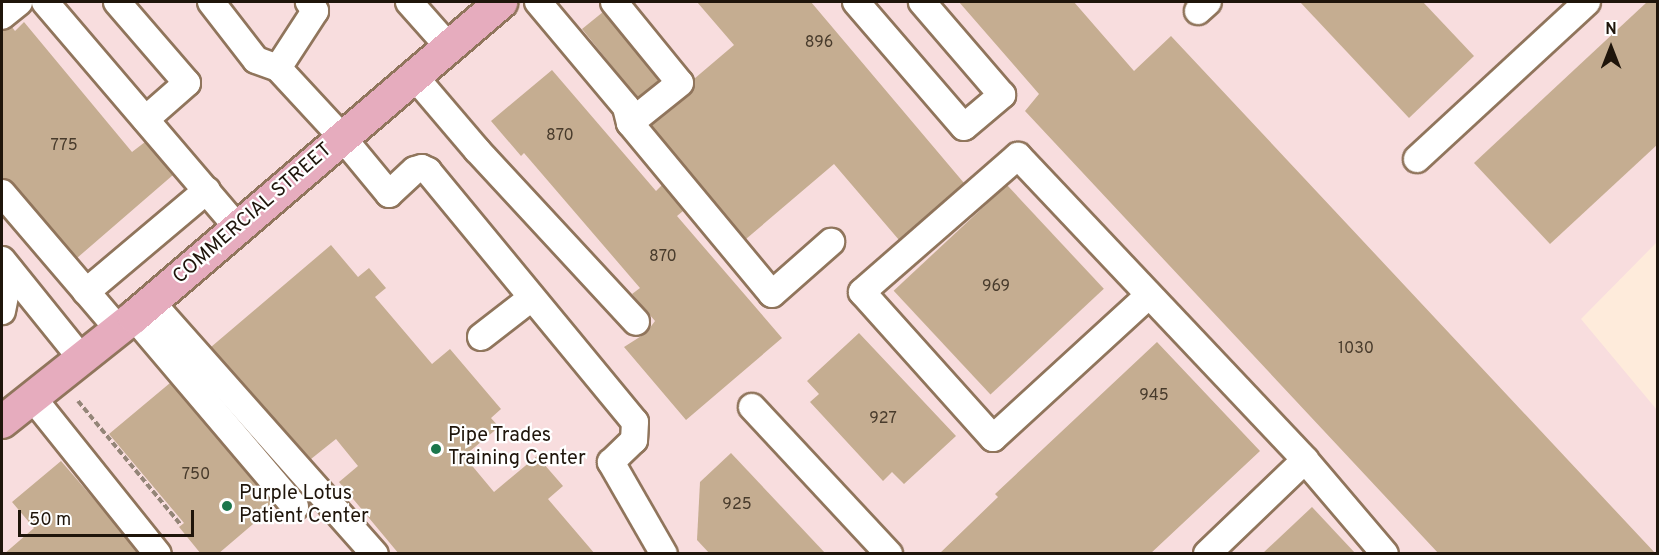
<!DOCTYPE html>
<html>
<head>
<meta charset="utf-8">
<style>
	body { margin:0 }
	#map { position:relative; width:1659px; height:555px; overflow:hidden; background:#feebdb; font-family:Overpass,sans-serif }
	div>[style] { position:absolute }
	.industrial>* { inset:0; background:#f8ddde }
	.building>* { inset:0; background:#c5ad91; transform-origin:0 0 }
	.path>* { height:4px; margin-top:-2px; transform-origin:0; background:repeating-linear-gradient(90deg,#948578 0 6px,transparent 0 9px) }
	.roads { filter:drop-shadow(2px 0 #90755c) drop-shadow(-2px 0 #90755c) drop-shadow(0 2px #90755c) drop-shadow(0 -2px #90755c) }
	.minor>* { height:26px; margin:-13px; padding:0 13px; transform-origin:13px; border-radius:13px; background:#fff }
	.major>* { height:32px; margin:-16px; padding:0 16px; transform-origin:16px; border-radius:16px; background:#e6acbe }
	.dots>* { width:16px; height:16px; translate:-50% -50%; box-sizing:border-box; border:3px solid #fff; border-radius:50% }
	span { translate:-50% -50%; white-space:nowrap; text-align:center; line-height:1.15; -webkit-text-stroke:4.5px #fff; paint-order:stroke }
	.number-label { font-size:16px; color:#483b2c }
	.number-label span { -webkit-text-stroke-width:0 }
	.street-label { font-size:20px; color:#1f150b }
	.poi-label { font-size:20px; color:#1f150b }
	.left { translate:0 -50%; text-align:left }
	.frame { position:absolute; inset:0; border:3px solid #1f150b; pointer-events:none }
	.north { position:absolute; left:1581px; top:18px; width:60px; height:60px; -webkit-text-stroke:4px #fff; paint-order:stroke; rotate:0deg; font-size:16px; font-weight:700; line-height:24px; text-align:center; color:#1f150b }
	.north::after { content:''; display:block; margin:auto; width:21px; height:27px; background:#1f150b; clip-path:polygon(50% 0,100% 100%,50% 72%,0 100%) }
	.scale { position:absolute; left:18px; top:510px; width:176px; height:27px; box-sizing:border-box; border:3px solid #1f150b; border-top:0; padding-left:8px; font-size:18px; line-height:21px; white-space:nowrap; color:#1f150b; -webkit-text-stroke:4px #fff; paint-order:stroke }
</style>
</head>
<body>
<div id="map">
	<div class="industrial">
		<div style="clip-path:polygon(2px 2px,1657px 2px,1657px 242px,1581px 319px,1657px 410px,1657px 553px,2px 553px)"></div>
	</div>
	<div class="building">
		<div style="clip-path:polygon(697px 2px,811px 2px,964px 183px,899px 240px,834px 164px,746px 239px,651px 125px,689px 95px,694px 79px,734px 45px)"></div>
		<div style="clip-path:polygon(959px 2px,1074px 2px,1134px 71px,1171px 36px,1656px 554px,1439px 554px,1025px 111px,1039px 94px)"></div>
		<div style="clip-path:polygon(1300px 2px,1423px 2px,1474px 56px,1409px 118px)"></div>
		<div style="clip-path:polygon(1647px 2px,1658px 2px,1658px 144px,1550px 244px,1474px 163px)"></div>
		<div style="left:603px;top:12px;width:89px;height:27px;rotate:51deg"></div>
		<div style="clip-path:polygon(24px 22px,132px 152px,145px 142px,173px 175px,77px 258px,13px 183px,2px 178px,2px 31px,12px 27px,15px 31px)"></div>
		<div style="clip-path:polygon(552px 70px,656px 191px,662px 185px,683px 211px,677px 216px,782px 338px,686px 420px,624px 347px,646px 333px,655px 321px,632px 294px,640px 288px,524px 153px,521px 156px,491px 121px)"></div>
		<div style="left:1007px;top:185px;width:142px;height:155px;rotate:47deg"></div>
		<div style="clip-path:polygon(331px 245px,358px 277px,369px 268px,386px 288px,375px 297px,432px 364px,450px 349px,501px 409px,491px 418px,499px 427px,464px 456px,494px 492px,537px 456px,563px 486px,548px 499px,595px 554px,399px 554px,339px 482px,358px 466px,336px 439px,311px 459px,211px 347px)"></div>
		<div style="clip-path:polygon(859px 333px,956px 436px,904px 484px,892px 472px,883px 481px,810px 402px,819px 394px,807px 381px)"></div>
		<div style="clip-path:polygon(1157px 342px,1260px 451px,1150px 554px,939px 554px,998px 497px,995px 494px)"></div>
		<div style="clip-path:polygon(170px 383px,274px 506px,218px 554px,201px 554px,179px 527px,184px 523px,109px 434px)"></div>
		<div style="clip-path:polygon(731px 453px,826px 554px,710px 554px,697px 540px,700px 482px)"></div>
		<div style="clip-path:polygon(61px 461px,111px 519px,138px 554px,4px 554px,34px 528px,12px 502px)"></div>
		<div style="clip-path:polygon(1312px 507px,1356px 554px,1262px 554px)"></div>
	</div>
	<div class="path">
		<div style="left:78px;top:401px;width:161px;rotate:50.3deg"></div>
	</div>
	<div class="roads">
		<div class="minor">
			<div style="left:45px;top:2px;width:297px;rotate:49.5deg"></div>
			<div style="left:117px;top:2px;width:107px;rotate:49.2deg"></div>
			<div style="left:187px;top:83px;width:55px;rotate:138.7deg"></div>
			<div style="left:211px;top:2px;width:73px;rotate:52.2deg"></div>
			<div style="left:256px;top:60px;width:23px;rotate:20deg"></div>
			<div style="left:278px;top:68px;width:94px;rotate:47.2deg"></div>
			<div style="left:342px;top:137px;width:74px;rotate:50.5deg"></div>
			<div style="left:389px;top:194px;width:35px;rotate:-43deg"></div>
			<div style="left:415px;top:170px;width:7px;rotate:-16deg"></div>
			<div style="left:422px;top:168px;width:7px;rotate:27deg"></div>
			<div style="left:428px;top:171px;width:325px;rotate:50.5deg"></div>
			<div style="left:635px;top:422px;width:18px;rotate:93deg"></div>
			<div style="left:634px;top:440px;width:32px;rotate:136deg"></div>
			<div style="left:611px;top:462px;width:106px;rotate:60.1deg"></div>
			<div style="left:409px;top:2px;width:60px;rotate:48.4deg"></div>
			<div style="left:538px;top:2px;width:137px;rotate:50deg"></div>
			<div style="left:626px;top:107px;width:16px;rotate:76deg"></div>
			<div style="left:630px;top:123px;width:222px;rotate:50.3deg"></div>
			<div style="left:772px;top:294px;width:79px;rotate:-41.4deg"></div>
			<div style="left:614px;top:2px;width:104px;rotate:50.8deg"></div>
			<div style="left:680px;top:83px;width:64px;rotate:141.3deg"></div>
			<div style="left:856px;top:2px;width:165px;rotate:49.2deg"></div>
			<div style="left:964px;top:127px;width:50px;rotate:-40.1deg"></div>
			<div style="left:1002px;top:95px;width:123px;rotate:-130.7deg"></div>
			<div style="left:1198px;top:11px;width:13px;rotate:-42deg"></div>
			<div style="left:2px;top:16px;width:22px;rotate:-39deg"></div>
			<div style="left:278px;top:68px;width:68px;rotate:-57deg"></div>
			<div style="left:315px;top:11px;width:11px;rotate:-124deg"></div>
			<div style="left:414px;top:76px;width:97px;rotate:49.6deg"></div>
			<div style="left:477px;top:150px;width:234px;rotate:47.2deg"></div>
			<div style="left:1417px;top:159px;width:231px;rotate:-42.7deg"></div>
			<div style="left:2px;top:193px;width:179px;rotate:49.5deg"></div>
			<div style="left:2px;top:260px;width:126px;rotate:51.1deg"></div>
			<div style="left:2px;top:274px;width:9px;rotate:-21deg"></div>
			<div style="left:10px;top:271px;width:41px;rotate:101.3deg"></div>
			<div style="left:86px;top:292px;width:158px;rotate:-40.1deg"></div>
			<div style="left:1148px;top:296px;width:210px;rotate:137.5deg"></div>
			<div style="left:993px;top:438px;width:196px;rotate:-131.9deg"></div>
			<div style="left:862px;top:292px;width:207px;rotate:-41.1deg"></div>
			<div style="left:1018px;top:156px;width:418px;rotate:46.6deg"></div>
			<div style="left:1305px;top:460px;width:123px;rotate:49.6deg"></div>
			<div style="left:151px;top:302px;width:337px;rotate:48.4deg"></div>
			<div style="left:134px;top:317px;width:249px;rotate:49.7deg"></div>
			<div style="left:481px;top:337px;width:62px;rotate:-37.8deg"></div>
			<div style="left:32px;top:397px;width:201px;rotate:51.3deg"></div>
			<div style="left:752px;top:407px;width:201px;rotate:47deg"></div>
			<div style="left:1207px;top:554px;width:136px;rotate:-43.8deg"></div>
		</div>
		<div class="major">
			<div style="left:2px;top:422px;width:169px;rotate:-38.5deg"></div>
			<div style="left:134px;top:317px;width:484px;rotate:-40.6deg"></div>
		</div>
	</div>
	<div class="dots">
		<div style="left:436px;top:449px;background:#1b764c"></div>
		<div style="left:227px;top:506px;background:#1b764c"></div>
	</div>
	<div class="number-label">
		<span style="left:819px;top:43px">896</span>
		<span style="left:560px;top:136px">870</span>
		<span style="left:64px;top:146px">775</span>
		<span style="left:663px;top:257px">870</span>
		<span style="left:996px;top:287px">969</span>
		<span style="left:1356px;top:349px">1030</span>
		<span style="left:1154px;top:396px">945</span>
		<span style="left:883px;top:419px">927</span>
		<span style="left:196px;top:475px">750</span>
		<span style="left:737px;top:505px">925</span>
	</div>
	<div class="street-label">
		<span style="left:253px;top:214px;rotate:-41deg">COMMERCIAL STREET</span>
	</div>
	<div class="poi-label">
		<span class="left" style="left:448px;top:448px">Pipe Trades<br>Training Center</span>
		<span class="left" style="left:239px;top:506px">Purple Lotus<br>Patient Center</span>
	</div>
	<div class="frame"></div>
	<div class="north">N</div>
	<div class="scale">50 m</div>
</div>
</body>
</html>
